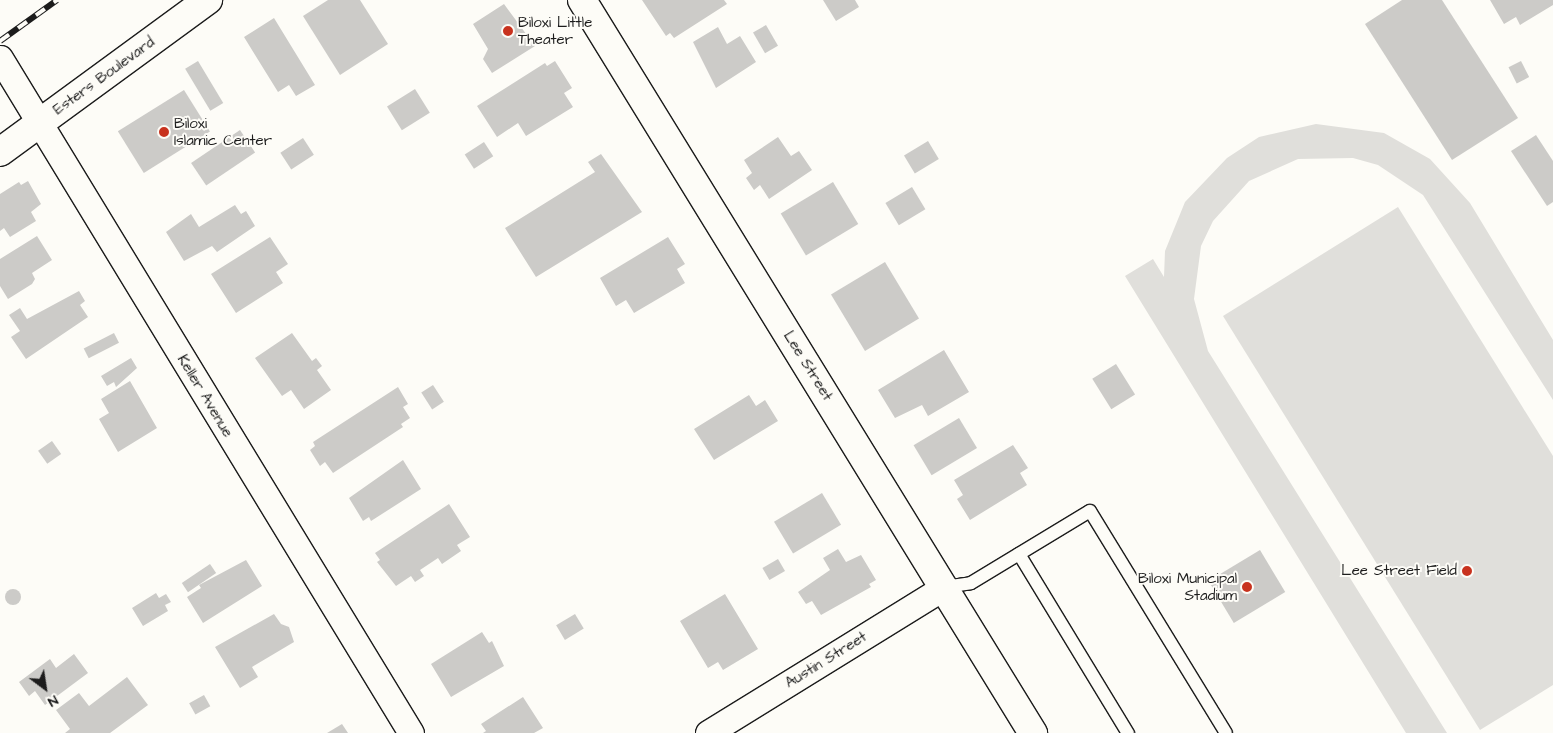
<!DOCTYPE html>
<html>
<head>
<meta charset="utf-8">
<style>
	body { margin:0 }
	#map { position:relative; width:1553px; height:733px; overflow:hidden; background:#fdfcf7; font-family:"Architects Daughter",sans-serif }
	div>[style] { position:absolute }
	.green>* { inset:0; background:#e0dfdb }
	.building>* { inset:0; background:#cccbc8; transform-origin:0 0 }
	.round { border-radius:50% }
	.roads { filter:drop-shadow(1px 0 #1c1c1c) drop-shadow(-1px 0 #1c1c1c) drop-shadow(0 1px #1c1c1c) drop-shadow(0 -1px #1c1c1c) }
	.lane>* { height:12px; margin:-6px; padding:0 6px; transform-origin:6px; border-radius:6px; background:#fdfcf7 }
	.street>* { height:25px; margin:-12.5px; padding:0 12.5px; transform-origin:12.5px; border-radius:12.5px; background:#fdfcf7 }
	.secondary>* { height:28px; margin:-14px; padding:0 14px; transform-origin:14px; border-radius:14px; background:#fdfcf7 }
	.rail>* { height:5.5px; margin-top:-2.75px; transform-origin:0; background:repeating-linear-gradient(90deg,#fdfcf7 0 11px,#1c1c1c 0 22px); box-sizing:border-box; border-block:1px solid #1c1c1c }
	.dots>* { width:14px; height:14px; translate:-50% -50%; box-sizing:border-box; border:2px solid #fdfcf7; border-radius:50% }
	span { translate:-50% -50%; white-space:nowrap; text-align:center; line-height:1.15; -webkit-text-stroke:4px #fdfcf7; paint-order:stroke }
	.poi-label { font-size:15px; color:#1c1c1c }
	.left { translate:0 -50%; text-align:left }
	.right { translate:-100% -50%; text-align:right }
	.street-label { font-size:15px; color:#1c1c1c }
	.north { position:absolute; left:20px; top:663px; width:50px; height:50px; -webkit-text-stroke:4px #fdfcf7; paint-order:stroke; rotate:149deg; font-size:14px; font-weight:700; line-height:20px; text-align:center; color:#1c1c1c }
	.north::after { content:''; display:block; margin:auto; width:18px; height:22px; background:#1c1c1c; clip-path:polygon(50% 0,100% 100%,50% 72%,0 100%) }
</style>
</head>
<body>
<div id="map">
	<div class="green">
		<div style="clip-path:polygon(1316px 124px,1384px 133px,1430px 159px,1470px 203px,1553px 340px,1553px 400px,1423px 195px,1378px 165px,1353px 158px,1298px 159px,1249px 181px,1213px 221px,1201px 246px,1194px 299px,1208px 351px,1447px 733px,1406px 733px,1125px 276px,1153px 259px,1164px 277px,1165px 251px,1185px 202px,1227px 158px,1259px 137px)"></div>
		<div style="clip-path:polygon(1398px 207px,1553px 456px,1553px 685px,1480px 730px,1223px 316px)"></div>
	</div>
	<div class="building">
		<div style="clip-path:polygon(328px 0,360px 0,388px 44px,340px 75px,303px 16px)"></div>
		<div style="clip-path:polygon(642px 0,724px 0,727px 4px,674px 38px,670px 33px,666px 36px)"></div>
		<div style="clip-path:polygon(823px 0,855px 0,859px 7px,836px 21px)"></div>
		<div style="clip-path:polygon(1402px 0,1442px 0,1518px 118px,1452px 160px,1365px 24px)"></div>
		<div style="clip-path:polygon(1490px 0,1553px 0,1553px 5px,1520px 25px,1516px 17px,1504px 24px)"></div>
		<div style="clip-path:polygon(504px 4px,535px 46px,492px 73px,483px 59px,488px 49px,473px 24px)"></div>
		<div style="clip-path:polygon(274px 18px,315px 85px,296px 96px,289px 85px,278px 92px,244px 37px)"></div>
		<div style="left:766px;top:25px;width:24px;height:15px;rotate:60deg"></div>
		<div style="clip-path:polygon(718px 27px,727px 44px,740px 36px,756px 62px,716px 88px,693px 42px)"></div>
		<div style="left:198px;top:61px;width:49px;height:15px;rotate:59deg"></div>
		<div style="clip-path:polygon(555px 61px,572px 88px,564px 93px,573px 107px,526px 136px,518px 123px,497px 137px,477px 106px,545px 63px,547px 66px)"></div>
		<div style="left:1521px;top:61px;width:18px;height:14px;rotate:63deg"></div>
		<div style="left:415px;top:89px;width:28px;height:33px;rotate:58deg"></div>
		<div style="left:184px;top:90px;width:49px;height:78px;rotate:58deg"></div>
		<div style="left:240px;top:130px;width:27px;height:59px;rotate:56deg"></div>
		<div style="clip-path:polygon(1536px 135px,1553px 161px,1553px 202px,1547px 206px,1511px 151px)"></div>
		<div style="clip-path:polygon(778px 137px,791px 156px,799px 151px,812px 170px,769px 199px,760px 185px,754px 190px,746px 178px,752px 173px,744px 160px)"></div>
		<div style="left:303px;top:138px;width:20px;height:27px;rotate:57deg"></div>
		<div style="left:928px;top:141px;width:21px;height:28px;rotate:59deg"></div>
		<div style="left:484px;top:142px;width:17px;height:23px;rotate:57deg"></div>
		<div style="clip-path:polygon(601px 154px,642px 212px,536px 277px,505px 228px,595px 172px,588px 162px)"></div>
		<div style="clip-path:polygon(28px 181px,41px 204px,31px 212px,36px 221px,10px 237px,4px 228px,0 231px,0 194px,19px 182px,21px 185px)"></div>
		<div style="left:833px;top:182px;width:49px;height:61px;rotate:59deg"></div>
		<div style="left:912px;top:187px;width:26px;height:31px;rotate:59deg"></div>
		<div style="clip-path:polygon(235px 205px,241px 214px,246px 211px,255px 226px,217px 252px,212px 246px,184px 261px,166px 232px,191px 214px,199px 227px)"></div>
		<div style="clip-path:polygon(37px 236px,52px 260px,32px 273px,35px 279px,32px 284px,8px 299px,0 286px,0 259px)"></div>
		<div style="clip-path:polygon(270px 237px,288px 264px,276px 272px,283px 283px,236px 313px,211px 274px)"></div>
		<div style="clip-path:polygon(668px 237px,685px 264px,677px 269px,685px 283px,634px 313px,626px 300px,616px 306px,600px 278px)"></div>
		<div style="left:885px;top:262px;width:66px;height:63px;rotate:59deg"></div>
		<div style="clip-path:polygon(79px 291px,85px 301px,80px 305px,88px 317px,26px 359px,11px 337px,20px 331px,9px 315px,20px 308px,27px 319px)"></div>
		<div style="left:114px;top:333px;width:11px;height:34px;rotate:63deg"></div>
		<div style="clip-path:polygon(292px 333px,312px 361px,316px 358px,322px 366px,317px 370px,331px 390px,304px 409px,291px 390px,282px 396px,255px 358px)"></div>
		<div style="clip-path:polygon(944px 350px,969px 392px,928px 416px,922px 405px,895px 418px,878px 390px)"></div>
		<div style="clip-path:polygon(131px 358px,137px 368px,116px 387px,114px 382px,107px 386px,101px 376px)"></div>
		<div style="left:1116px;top:364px;width:36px;height:28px;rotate:58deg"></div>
		<div style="clip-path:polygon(130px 381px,157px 428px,118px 452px,99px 419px,109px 413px,101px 399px)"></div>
		<div style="left:433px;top:385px;width:20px;height:14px;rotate:57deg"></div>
		<div style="clip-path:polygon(398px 387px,408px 404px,403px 407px,410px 418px,401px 424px,403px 427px,333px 473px,325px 462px,320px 466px,310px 450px,315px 446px,313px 442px)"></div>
		<div style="clip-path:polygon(749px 395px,756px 406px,765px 400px,778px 421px,714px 460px,694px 429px)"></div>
		<div style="left:959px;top:418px;width:35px;height:53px;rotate:59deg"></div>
		<div style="left:52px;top:441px;width:16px;height:17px;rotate:55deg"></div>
		<div style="clip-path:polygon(1013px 445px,1028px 468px,1020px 473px,1027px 485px,970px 520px,957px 499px,963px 495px,954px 480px)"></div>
		<div style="clip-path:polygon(403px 460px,421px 489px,371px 521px,369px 517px,363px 521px,349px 498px)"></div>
		<div style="left:822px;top:493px;width:37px;height:56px;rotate:59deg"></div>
		<div style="clip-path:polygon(449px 504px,470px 537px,457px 545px,461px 551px,442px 564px,438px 558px,420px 570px,424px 576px,415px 582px,411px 576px,396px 586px,377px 562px,380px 560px,375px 553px)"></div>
		<div style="clip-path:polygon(838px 549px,846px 562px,861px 555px,876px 580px,869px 584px,871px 587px,821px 615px,812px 601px,806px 604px,798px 592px,830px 570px,823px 558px)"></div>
		<div style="left:1260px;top:550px;width:49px;height:60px;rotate:59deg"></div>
		<div style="left:778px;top:559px;width:14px;height:18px;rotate:60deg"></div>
		<div style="clip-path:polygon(246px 560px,262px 586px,203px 623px,187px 597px,201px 588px,199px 585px)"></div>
		<div style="left:210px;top:564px;width:11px;height:34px;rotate:56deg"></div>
		<div class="round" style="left:5px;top:589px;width:16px;height:16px"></div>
		<div style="clip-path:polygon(156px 593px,159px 598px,166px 594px,171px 602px,165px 605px,168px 611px,143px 626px,132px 608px)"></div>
		<div style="clip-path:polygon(725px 594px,758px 649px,723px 670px,718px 662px,708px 668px,680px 621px)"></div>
		<div style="clip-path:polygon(274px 614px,281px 624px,289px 627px,294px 642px,252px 667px,258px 677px,240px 688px,215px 647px)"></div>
		<div style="left:575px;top:614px;width:17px;height:22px;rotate:59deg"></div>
		<div style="clip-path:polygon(482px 632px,489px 643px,492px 641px,504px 666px,451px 697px,431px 664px)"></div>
		<div style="clip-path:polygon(74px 654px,88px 673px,45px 705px,35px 691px,29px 696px,19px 682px,50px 659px,56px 668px)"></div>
		<div style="clip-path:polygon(127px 677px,148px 705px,110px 733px,65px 733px,70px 729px,56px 710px,79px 693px,89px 706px)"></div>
		<div style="left:204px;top:695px;width:13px;height:17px;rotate:61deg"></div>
		<div style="clip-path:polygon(523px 697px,543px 728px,534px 733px,483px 733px,486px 731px,481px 724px)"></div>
		<div style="clip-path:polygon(342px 724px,348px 733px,327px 733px)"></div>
	</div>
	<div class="roads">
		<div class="lane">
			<div style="left:1019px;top:554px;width:210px;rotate:58.7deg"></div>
			<div style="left:944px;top:587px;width:27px;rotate:-8deg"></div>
			<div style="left:971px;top:583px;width:139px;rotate:-31.2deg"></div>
			<div style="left:1090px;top:511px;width:260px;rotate:58.5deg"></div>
		</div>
		<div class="street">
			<div style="left:0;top:58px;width:790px;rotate:58.66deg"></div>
			<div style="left:708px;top:733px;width:278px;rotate:-31.7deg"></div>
		</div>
		<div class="secondary">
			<div style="left:582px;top:0;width:861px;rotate:58.4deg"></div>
			<div style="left:0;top:152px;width:258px;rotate:-36.2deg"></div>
		</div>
	</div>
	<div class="rail">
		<div style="left:0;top:41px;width:70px;rotate:-35.7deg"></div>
	</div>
	<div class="dots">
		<div style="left:508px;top:31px;background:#c8321e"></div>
		<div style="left:164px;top:132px;background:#c8321e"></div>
		<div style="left:1467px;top:571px;background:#c8321e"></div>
		<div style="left:1247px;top:587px;background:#c8321e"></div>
	</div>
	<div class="poi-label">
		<span class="left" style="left:518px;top:31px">Biloxi Little<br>Theater</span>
		<span class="left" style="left:174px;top:132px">Biloxi<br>Islamic Center</span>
		<span class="right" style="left:1457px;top:571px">Lee Street Field</span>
		<span class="right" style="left:1237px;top:587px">Biloxi Municipal<br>Stadium</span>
	</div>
	<div class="street-label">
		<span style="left:104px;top:76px;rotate:-36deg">Esters Boulevard</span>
		<span style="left:808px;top:366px;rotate:58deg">Lee Street</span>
		<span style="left:205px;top:396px;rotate:59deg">Keller Avenue</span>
		<span style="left:826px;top:660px;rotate:-32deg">Austin Street</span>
	</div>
	<div class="north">N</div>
</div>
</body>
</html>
